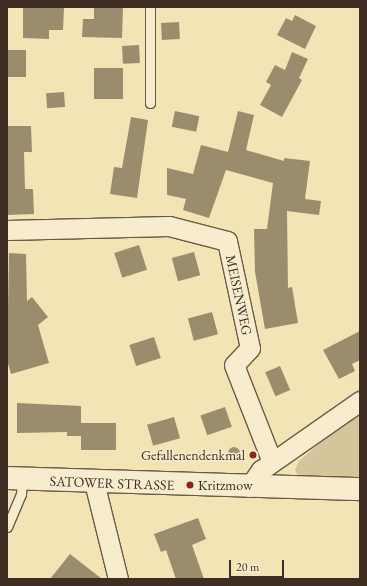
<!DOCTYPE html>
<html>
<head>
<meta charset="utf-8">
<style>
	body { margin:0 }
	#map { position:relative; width:367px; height:586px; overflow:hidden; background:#f2e4b4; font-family:"EB Garamond",serif }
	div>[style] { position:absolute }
	.green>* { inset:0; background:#d4c59b }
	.building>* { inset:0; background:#9c8c6e; transform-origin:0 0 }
	.roads { filter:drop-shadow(1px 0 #6c5a47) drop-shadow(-1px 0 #6c5a47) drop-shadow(0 1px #6c5a47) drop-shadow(0 -1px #6c5a47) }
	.service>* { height:9px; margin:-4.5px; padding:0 4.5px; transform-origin:4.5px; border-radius:4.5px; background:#f7edce }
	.minor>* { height:19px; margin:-9.5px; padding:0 9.5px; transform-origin:9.5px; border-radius:9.5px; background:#f7edce }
	.secondary>* { height:22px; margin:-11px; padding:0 11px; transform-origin:11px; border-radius:11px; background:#f7edce }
	.trees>* { width:12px; height:12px; margin:-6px; border-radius:50%; background:#a09071 }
	.dots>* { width:11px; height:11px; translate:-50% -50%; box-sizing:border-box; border:2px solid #f7edce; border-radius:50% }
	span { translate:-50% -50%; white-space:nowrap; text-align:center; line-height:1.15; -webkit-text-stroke:3px #f7edce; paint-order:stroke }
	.street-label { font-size:14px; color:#3f2c23 }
	.poi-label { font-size:14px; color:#3f2c23 }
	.right { translate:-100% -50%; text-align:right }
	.left { translate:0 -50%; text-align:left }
	.frame { position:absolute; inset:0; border:8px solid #3f2c23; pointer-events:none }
	.scale { position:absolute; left:229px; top:560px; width:55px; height:18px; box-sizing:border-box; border:2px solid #3f2c23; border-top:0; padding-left:5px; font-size:12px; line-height:14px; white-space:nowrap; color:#3f2c23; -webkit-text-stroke:3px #f7edce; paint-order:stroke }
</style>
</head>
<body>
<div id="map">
	<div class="green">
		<div style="clip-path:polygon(360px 409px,360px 478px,299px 477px,295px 470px,299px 461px)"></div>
	</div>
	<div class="building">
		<div style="clip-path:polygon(23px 7px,64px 7px,63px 30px,49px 30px,49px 39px,23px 38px)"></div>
		<div style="clip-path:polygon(94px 7px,123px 7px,122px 38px,82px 37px,83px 19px,94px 19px)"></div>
		<div style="clip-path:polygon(295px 15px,316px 26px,305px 49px,277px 35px,286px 18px,292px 21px)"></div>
		<div style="left:179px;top:22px;width:17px;height:18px;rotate:87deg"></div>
		<div style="left:139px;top:45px;width:18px;height:17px;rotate:87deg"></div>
		<div style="left:7px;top:50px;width:19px;height:27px"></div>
		<div style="clip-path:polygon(292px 52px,308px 59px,299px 78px,302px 80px,282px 117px,260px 105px,271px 85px,266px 82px,275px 65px,285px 70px)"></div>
		<div style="left:123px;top:68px;width:31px;height:29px;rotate:90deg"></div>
		<div style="left:64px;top:92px;width:15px;height:18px;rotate:86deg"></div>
		<div style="left:175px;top:111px;width:25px;height:16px;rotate:12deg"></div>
		<div style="clip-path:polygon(238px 111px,254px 115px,246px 150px,284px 161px,284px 158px,310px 161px,305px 199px,321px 201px,319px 215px,287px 211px,288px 288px,292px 287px,298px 323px,265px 329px,255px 272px,254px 229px,267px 229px,273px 183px,226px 170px,209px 218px,183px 210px,186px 199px,167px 195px,167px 168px,193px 174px,201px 145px,228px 152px)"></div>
		<div style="clip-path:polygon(131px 117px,148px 120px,137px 198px,110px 194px,114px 167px,122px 168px)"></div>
		<div style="clip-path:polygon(7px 126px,31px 126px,32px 152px,24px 152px,25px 189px,33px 189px,34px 214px,7px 215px)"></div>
		<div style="left:139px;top:245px;width:26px;height:26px;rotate:72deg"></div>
		<div style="left:194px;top:252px;width:24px;height:23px;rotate:75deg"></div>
		<div style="clip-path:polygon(9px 253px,26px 254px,27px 301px,32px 297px,48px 317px,38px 325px,49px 363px,11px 374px,7px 360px)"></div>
		<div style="left:212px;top:312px;width:23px;height:25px;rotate:75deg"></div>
		<div style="clip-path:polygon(360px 331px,360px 360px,352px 364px,355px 371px,339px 379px,323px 350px)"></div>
		<div style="left:154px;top:337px;width:22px;height:26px;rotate:72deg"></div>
		<div style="left:280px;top:366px;width:26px;height:16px;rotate:67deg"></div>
		<div style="clip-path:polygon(17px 403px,81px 406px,81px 436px,67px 436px,67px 432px,17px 433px)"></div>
		<div style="left:225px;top:407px;width:21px;height:26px;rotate:71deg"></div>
		<div style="left:174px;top:417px;width:22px;height:28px;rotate:74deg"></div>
		<div style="left:81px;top:423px;width:35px;height:27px"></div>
		<div style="clip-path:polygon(198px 518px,206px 539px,192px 545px,204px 579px,176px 579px,166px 550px,161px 552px,154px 534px)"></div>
		<div style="clip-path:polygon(70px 554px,102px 579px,50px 579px)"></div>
	</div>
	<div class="roads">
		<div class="service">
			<div style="left:150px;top:7px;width:96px;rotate:90deg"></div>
			<div style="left:7px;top:527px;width:36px;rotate:-67deg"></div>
			<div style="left:21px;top:494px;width:15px;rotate:-86deg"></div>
		</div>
		<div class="minor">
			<div style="left:7px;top:230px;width:162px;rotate:-1.4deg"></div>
			<div style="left:169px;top:226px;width:60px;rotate:14.5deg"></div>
			<div style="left:227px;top:241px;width:109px;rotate:77.9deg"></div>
			<div style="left:250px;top:348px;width:23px;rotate:133deg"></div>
			<div style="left:234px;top:365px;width:104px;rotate:68.6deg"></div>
			<div style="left:94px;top:482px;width:100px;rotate:76.1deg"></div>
			<div style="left:249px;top:487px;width:21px;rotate:-55deg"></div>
			<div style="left:261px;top:470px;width:121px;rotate:-34.9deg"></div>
		</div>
		<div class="secondary">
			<div style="left:7px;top:478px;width:353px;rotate:1.8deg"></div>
		</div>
	</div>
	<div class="trees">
		<div style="left:234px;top:453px"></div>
	</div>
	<div class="dots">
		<div style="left:253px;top:455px;background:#8f2418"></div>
		<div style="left:190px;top:485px;background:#8f2418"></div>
	</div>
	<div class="street-label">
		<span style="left:239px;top:295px;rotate:78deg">MEISENWEG</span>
		<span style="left:112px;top:483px;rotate:2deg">SATOWER STRASSE</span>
	</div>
	<div class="poi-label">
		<span class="right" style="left:245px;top:455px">Gefallenendenkmal</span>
		<span class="left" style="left:198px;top:485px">Kritzmow</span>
	</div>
	<div class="frame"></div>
	<div class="scale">20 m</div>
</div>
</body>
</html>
